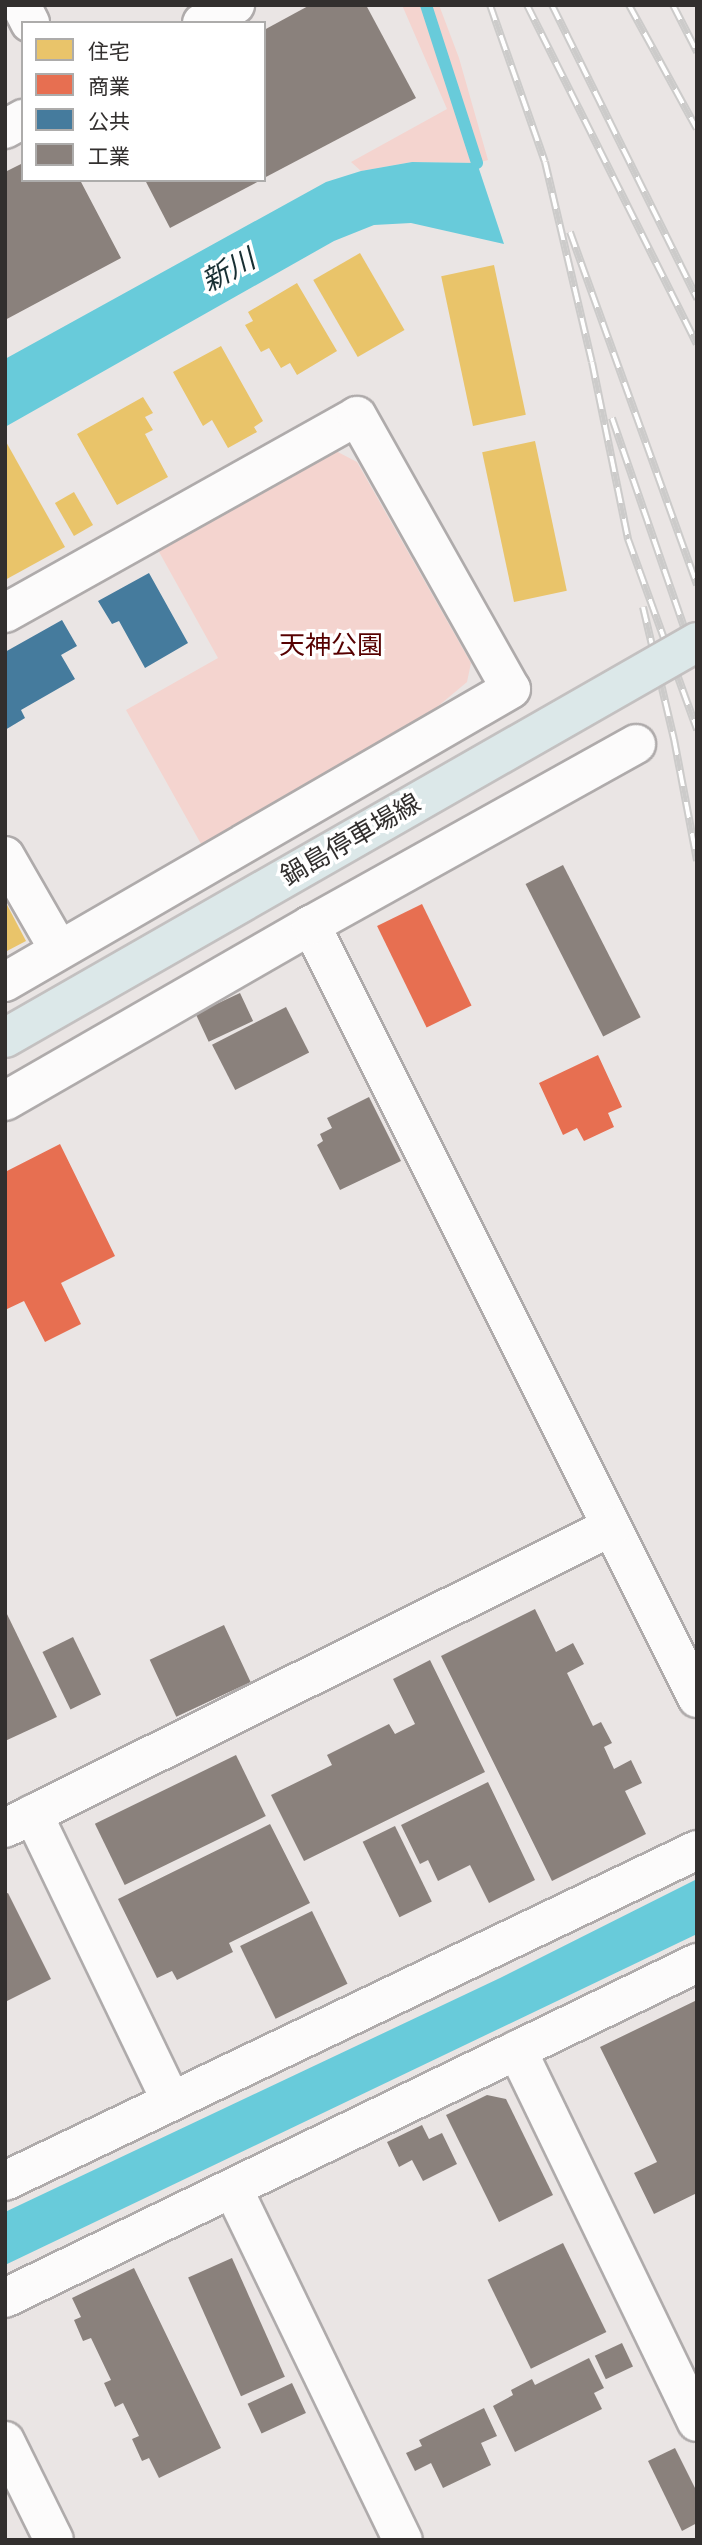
<!DOCTYPE html>
<html>
<head>
<meta charset="utf-8">
<style>
	body { margin:0 }
	#map { position:relative; width:702px; height:2545px; overflow:hidden; background:#eae5e4; font-family:"Space Grotesk","Noto Sans JP",sans-serif }
	div>[style] { position:absolute }
	.green>* { inset:0; background:#f4d4cf }
	.water>* { inset:0; background:#68cbda }
	.homes>* { inset:0; background:#e9c46a; transform-origin:0 0 }
	.shops>* { inset:0; background:#e76f51; transform-origin:0 0 }
	.public>* { inset:0; background:#457b9d }
	.industry>* { inset:0; background:#8a817c; transform-origin:0 0 }
	.stream>* { height:12px; margin:-6px; padding:0 6px; transform-origin:6px; border-radius:6px; background:#68cbda }
	.roads { filter:drop-shadow(2px 0 #afabab) drop-shadow(-2px 0 #afabab) drop-shadow(0 2px #afabab) drop-shadow(0 -2px #afabab) }
	.minor>* { height:38px; margin:-19px; padding:0 19px; transform-origin:19px; border-radius:19px; background:#fcfbfb }
	.rail>* { height:8px; margin-top:-4px; transform-origin:0; background:repeating-linear-gradient(90deg,#fff 0 16px,#cccbca 0 32px); box-sizing:border-box; border-block:2px solid #cccbca }
	.bridges { filter:drop-shadow(2px 0 #c3c0c0) drop-shadow(-2px 0 #c3c0c0) drop-shadow(0 2px #c3c0c0) drop-shadow(0 -2px #c3c0c0) }
	.major-bridge>* { height:38px; margin:-19px; padding:0 19px; transform-origin:19px; border-radius:19px; background:#dce8e9 }
	span { translate:-50% -50%; white-space:nowrap; text-align:center; line-height:1.15; -webkit-text-stroke:7px #fff; paint-order:stroke }
	.park-label { font-size:26px; color:#560000 }
	.street-label { font-size:26px; color:#322f2e }
	.water-label { font-size:28px; color:#182f33; font-style:italic }
	.frame { position:absolute; inset:0; border:7px solid #322f2e; pointer-events:none }
	.legend { position:absolute; left:21px; top:21px; width:245px; height:161px; box-sizing:border-box; background:#fff; border:2px solid #adacab; margin:0; padding:9px 12px; list-style:none; font-size:21px; color:#322f2e }
	.legend li { display:flex; align-items:center; gap:14px; height:35px }
	.legend b { width:35px; border:2px solid #adacab }
</style>
</head>
<body>
<div id="map">
	<div class="green">
		<div style="clip-path:polygon(402px 5px,439px 5px,459px 58px,488px 160px,477px 163px,412px 162px,361px 171px,351px 162px,447px 109px)"></div>
		<div style="clip-path:polygon(334px 450px,357px 462px,471px 663px,467px 682px,394px 743px,205px 851px,126px 710px,218px 658px,158px 550px)"></div>
	</div>
	<div class="water">
		<div style="clip-path:polygon(412px 162px,477px 163px,504px 244px,411px 223px,374px 225px,334px 241px,5px 427px,5px 359px,326px 182px,361px 171px)"></div>
		<div style="clip-path:polygon(697px 1879px,697px 1934px,5px 2265px,5px 2212px,500px 1978px)"></div>
	</div>
	<div class="homes">
		<div style="left:360px;top:253px;width:89px;height:54px;rotate:60deg"></div>
		<div style="left:494px;top:265px;width:153px;height:54px;rotate:78deg"></div>
		<div style="clip-path:polygon(297px 283px,337px 351px,297px 375px,290px 363px,281px 368px,269px 348px,261px 352px,245px 325px,253px 321px,248px 312px)"></div>
		<div style="clip-path:polygon(221px 346px,263px 421px,254px 427px,257px 432px,228px 448px,212px 420px,203px 426px,173px 372px)"></div>
		<div style="clip-path:polygon(143px 397px,153px 413px,145px 417px,153px 430px,145px 434px,168px 477px,117px 505px,77px 434px)"></div>
		<div style="clip-path:polygon(5px 440px,65px 547px,5px 580px)"></div>
		<div style="left:535px;top:441px;width:153px;height:54px;rotate:78deg"></div>
		<div style="left:74px;top:492px;width:38px;height:22px;rotate:60deg"></div>
		<div style="clip-path:polygon(5px 901px,26px 941px,5px 952px)"></div>
	</div>
	<div class="shops">
		<div style="left:422px;top:904px;width:113px;height:50px;rotate:64deg"></div>
		<div style="clip-path:polygon(598px 1055px,622px 1107px,608px 1113px,614px 1127px,584px 1141px,577px 1128px,563px 1135px,539px 1083px)"></div>
		<div style="clip-path:polygon(60px 1144px,115px 1256px,61px 1283px,81px 1324px,45px 1342px,24px 1301px,5px 1310px,5px 1172px)"></div>
	</div>
	<div class="public">
		<div style="clip-path:polygon(149px 573px,188px 643px,145px 668px,119px 621px,112px 624px,98px 601px)"></div>
		<div style="clip-path:polygon(62px 620px,77px 646px,61px 655px,75px 679px,21px 710px,25px 718px,5px 730px,5px 652px)"></div>
	</div>
	<div class="industry">
		<div style="clip-path:polygon(310px 5px,366px 5px,416px 98px,264px 178px,264px 30px)"></div>
		<div style="clip-path:polygon(23px 163px,23px 180px,80px 180px,121px 258px,5px 320px,5px 172px)"></div>
		<div style="clip-path:polygon(145px 180px,261px 180px,170px 228px)"></div>
		<div style="left:563px;top:865px;width:171px;height:42px;rotate:63deg"></div>
		<div style="left:240px;top:993px;width:31px;height:49px;rotate:65deg"></div>
		<div style="left:286px;top:1007px;width:51px;height:83px;rotate:63deg"></div>
		<div style="clip-path:polygon(369px 1097px,401px 1161px,340px 1190px,317px 1145px,323px 1141px,320px 1134px,332px 1128px,327px 1118px)"></div>
		<div style="clip-path:polygon(535px 1609px,556px 1652px,573px 1643px,584px 1664px,567px 1673px,593px 1726px,601px 1722px,612px 1743px,604px 1747px,614px 1769px,631px 1760px,642px 1783px,625px 1791px,646px 1834px,552px 1881px,441px 1656px)"></div>
		<div style="clip-path:polygon(5px 1610px,57px 1717px,5px 1741px)"></div>
		<div style="left:224px;top:1625px;width:63px;height:82px;rotate:65deg"></div>
		<div style="left:73px;top:1637px;width:64px;height:34px;rotate:64deg"></div>
		<div style="clip-path:polygon(430px 1660px,485px 1772px,304px 1861px,271px 1795px,332px 1765px,327px 1755px,389px 1724px,395px 1734px,415px 1724px,393px 1679px)"></div>
		<div style="left:236px;top:1755px;width:68px;height:157px;rotate:64deg"></div>
		<div style="clip-path:polygon(488px 1782px,535px 1880px,489px 1903px,470px 1865px,438px 1881px,428px 1860px,420px 1864px,401px 1825px)"></div>
		<div style="clip-path:polygon(270px 1824px,310px 1903px,229px 1943px,233px 1952px,177px 1980px,172px 1971px,157px 1978px,118px 1899px)"></div>
		<div style="left:395px;top:1826px;width:84px;height:36px;rotate:64deg"></div>
		<div style="clip-path:polygon(8px 1893px,51px 1979px,5px 2002px,5px 1894px)"></div>
		<div style="left:312px;top:1911px;width:81px;height:80px;rotate:64deg"></div>
		<div style="clip-path:polygon(697px 2000px,697px 2193px,654px 2214px,634px 2173px,657px 2162px,600px 2047px)"></div>
		<div style="clip-path:polygon(487px 2095px,506px 2099px,553px 2195px,499px 2222px,446px 2115px)"></div>
		<div style="clip-path:polygon(422px 2125px,429px 2139px,442px 2133px,457px 2164px,423px 2181px,412px 2160px,399px 2167px,387px 2142px)"></div>
		<div style="left:563px;top:2243px;width:99px;height:84px;rotate:64deg"></div>
		<div style="left:232px;top:2258px;width:130px;height:48px;rotate:66deg"></div>
		<div style="clip-path:polygon(134px 2268px,221px 2448px,159px 2478px,149px 2458px,142px 2461px,132px 2439px,139px 2436px,123px 2403px,115px 2407px,104px 2383px,111px 2380px,91px 2338px,83px 2341px,74px 2320px,81px 2317px,72px 2298px)"></div>
		<div style="left:622px;top:2343px;width:26px;height:30px;rotate:65deg"></div>
		<div style="clip-path:polygon(589px 2358px,604px 2388px,594px 2393px,602px 2409px,515px 2452px,493px 2406px,513px 2395px,511px 2390px,532px 2379px,535px 2385px)"></div>
		<div style="left:292px;top:2383px;width:33px;height:49px;rotate:65deg"></div>
		<div style="clip-path:polygon(484px 2408px,497px 2436px,481px 2443px,491px 2465px,443px 2488px,431px 2463px,415px 2471px,406px 2453px,422px 2446px,419px 2440px)"></div>
		<div style="clip-path:polygon(675px 2448px,697px 2492px,697px 2523px,682px 2531px,648px 2461px)"></div>
	</div>
	<div class="stream">
		<div style="left:426px;top:5px;width:166px;rotate:72.1deg"></div>
	</div>
	<div class="roads">
		<div class="minor">
			<div style="left:21px;top:5px;width:20px;rotate:63deg"></div>
			<div style="left:202px;top:23px;width:38px;rotate:-29deg"></div>
			<div style="left:5px;top:129px;width:21px;rotate:-29deg"></div>
			<div style="left:5px;top:613px;width:403px;rotate:-29.2deg"></div>
			<div style="left:357px;top:416px;width:313px;rotate:60.6deg"></div>
			<div style="left:511px;top:689px;width:585px;rotate:149.93deg"></div>
			<div style="left:5px;top:856px;width:108px;rotate:60.1deg"></div>
			<div style="left:311px;top:925px;width:864px;rotate:63.46deg"></div>
			<div style="left:5px;top:1101px;width:353px;rotate:-29.9deg"></div>
			<div style="left:311px;top:925px;width:372px;rotate:-29.1deg"></div>
			<div style="left:33px;top:1814px;width:318px;rotate:64.3deg"></div>
			<div style="left:5px;top:1828px;width:677px;rotate:-26.41deg"></div>
			<div style="left:517px;top:2050px;width:413px;rotate:64.2deg"></div>
			<div style="left:5px;top:2181px;width:767px;rotate:-25.56deg"></div>
			<div style="left:233px;top:2189px;width:390px;rotate:64.2deg"></div>
			<div style="left:5px;top:2298px;width:769px;rotate:-25.83deg"></div>
			<div style="left:5px;top:2441px;width:110px;rotate:63.7deg"></div>
		</div>
	</div>
	<div class="rail">
		<div style="left:490px;top:5px;width:166px;rotate:70.7deg"></div>
		<div style="left:545px;top:162px;width:205px;rotate:76.8deg"></div>
		<div style="left:592px;top:362px;width:181px;rotate:78.5deg"></div>
		<div style="left:628px;top:539px;width:203px;rotate:70.1deg"></div>
		<div style="left:527px;top:5px;width:379px;rotate:63.4deg"></div>
		<div style="left:552px;top:5px;width:328px;rotate:63.7deg"></div>
		<div style="left:629px;top:5px;width:141px;rotate:61.3deg"></div>
		<div style="left:673px;top:5px;width:53px;rotate:62.9deg"></div>
		<div style="left:570px;top:232px;width:375px;rotate:70.2deg"></div>
		<div style="left:612px;top:418px;width:261px;rotate:71deg"></div>
		<div style="left:643px;top:607px;width:136px;rotate:76.8deg"></div>
		<div style="left:674px;top:739px;width:124px;rotate:79.3deg"></div>
	</div>
	<div class="bridges">
		<div class="major-bridge">
			<div style="left:5px;top:1038px;width:797px;rotate:-29.78deg"></div>
		</div>
	</div>
	<div class="park-label">
		<span style="left:331px;top:646px">天神公園</span>
	</div>
	<div class="street-label">
		<span style="left:351px;top:840px;rotate:-30deg">鍋島停車場線</span>
	</div>
	<div class="water-label">
		<span style="left:228px;top:270px;rotate:-29deg">新川</span>
	</div>
	<div class="frame"></div>
	<ul class="legend">
	<li><b style="height:19px;background:#e9c46a"></b>住宅</li>
	<li><b style="height:19px;background:#e76f51"></b>商業</li>
	<li><b style="height:19px;background:#457b9d"></b>公共</li>
	<li><b style="height:19px;background:#8a817c"></b>工業</li>
	</ul>
</div>
</body>
</html>
